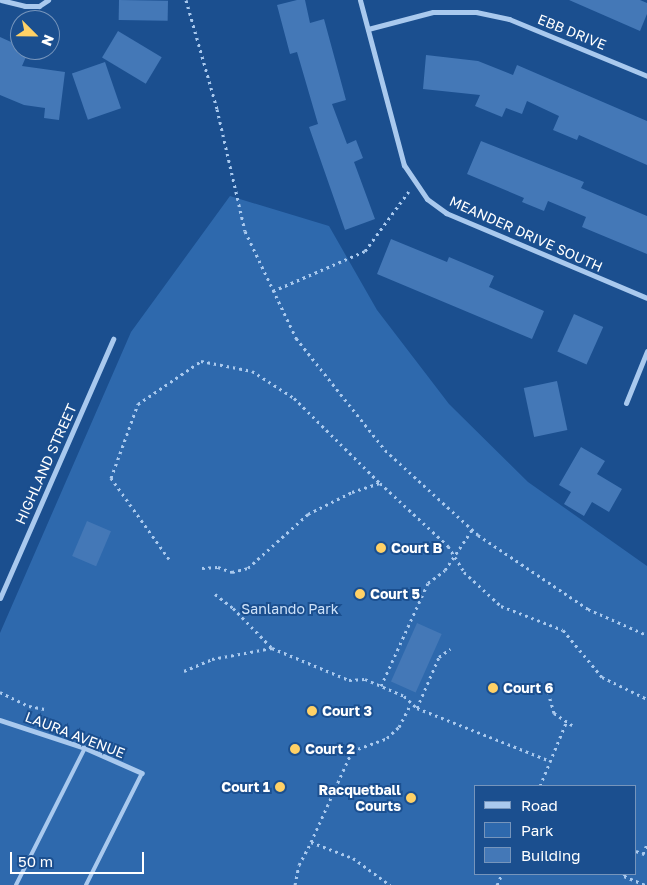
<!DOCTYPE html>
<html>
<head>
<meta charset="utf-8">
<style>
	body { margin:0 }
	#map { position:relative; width:647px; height:885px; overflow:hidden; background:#1b4f8f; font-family:"Golos Text",sans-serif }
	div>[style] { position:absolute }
	.green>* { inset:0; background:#2e69ad }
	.building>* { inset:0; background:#4478b7; transform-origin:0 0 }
	.path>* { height:3px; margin-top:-1.5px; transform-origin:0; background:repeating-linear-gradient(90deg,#a9c9ee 0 2.5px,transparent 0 6.5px) }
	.service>* { height:4px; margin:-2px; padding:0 2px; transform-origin:2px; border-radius:2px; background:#a9c9ee }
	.minor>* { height:5px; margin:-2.5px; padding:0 2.5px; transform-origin:2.5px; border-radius:2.5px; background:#a9c9ee }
	.dots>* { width:14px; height:14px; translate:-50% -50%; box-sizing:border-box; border:2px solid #1b4f8f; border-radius:50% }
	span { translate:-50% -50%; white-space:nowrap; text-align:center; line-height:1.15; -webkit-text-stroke:4px #1b4f8f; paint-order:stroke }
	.street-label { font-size:14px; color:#fff }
	.poi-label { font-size:14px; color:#fff; font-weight:700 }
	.left { translate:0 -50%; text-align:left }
	.right { translate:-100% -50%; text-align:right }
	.park-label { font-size:14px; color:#cfe3fa }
	.legend { position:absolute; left:474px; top:785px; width:162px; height:90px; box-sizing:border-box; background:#1b4f8f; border:1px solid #7695bc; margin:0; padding:6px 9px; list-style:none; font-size:15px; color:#fff }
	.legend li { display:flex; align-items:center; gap:10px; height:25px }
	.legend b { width:25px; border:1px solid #7695bc }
	.north { position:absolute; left:10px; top:10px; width:50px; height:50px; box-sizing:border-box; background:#1b4f8f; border:1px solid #7695bc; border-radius:50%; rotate:113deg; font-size:14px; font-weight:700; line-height:20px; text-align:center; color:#fff }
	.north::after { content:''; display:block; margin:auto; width:18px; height:22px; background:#ffd166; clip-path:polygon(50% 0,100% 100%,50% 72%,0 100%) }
	.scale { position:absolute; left:10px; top:852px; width:134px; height:22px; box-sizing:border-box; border:2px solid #fff; border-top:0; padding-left:6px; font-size:15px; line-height:18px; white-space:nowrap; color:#fff; -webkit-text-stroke:4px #1b4f8f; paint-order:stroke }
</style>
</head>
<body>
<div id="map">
	<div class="green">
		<div style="clip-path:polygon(evenodd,230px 196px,329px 226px,377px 310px,449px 404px,528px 482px,647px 566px,647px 885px,0 885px,0 633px,131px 332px,230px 196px,476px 786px,636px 786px,636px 874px,476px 874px,476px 786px)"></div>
	</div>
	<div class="building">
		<div style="left:119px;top:0;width:49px;height:20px;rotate:1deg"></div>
		<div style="clip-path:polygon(297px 0,305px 0,310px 23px,324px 19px,346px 100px,332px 104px,347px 144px,356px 140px,363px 158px,354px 162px,375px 219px,345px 230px,309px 127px,318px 124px,297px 52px,290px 54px,277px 5px)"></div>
		<div style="clip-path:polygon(569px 0,640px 0,647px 3px,647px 14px,640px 31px)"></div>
		<div style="left:118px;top:31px;width:51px;height:31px;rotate:31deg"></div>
		<div style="clip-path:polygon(0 37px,20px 46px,20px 50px,29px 50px,22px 66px,65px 72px,59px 120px,44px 118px,45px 108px,24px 105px,0 95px)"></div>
		<div style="clip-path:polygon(426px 55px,478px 61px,513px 75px,517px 65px,647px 121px,647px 165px,579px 135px,577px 140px,553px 130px,559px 116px,527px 101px,522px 114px,506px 108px,502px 117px,475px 106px,480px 95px,423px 89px)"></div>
		<div style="left:105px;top:62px;width:49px;height:35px;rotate:71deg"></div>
		<div style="clip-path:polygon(481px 141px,584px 182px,581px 188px,647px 216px,647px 254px,582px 227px,586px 217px,548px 201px,544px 211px,522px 202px,524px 198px,467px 174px)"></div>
		<div style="clip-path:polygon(391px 239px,447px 262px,449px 257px,494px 276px,489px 287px,544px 311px,532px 339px,377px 274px)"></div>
		<div style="left:574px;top:314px;width:32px;height:41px;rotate:24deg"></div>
		<div style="left:557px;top:381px;width:50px;height:34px;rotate:78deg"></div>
		<div style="clip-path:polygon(581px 447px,605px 461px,597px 474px,622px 489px,609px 512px,592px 502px,584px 516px,564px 504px,571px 492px,559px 485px)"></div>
		<div style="left:87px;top:521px;width:26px;height:38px;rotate:23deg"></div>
		<div style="left:417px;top:623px;width:27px;height:64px;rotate:24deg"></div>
	</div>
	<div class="path">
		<div style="left:186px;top:0;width:113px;rotate:74.1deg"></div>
		<div style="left:217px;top:109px;width:125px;rotate:77.1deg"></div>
		<div style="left:245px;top:231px;width:119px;rotate:64.5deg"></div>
		<div style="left:296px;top:338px;width:143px;rotate:51.5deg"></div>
		<div style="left:385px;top:450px;width:126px;rotate:42.4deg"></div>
		<div style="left:478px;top:535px;width:133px;rotate:33.9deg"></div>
		<div style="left:588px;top:609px;width:64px;rotate:23.8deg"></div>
		<div style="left:273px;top:291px;width:100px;rotate:-23.5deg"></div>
		<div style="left:365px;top:251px;width:74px;rotate:-53.7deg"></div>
		<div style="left:169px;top:559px;width:100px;rotate:-125.6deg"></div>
		<div style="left:111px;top:478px;width:79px;rotate:-70deg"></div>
		<div style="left:138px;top:404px;width:76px;rotate:-34.3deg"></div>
		<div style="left:201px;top:361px;width:52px;rotate:11.1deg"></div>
		<div style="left:252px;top:371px;width:50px;rotate:32.7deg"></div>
		<div style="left:294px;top:398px;width:121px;rotate:44.7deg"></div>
		<div style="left:202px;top:568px;width:16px;rotate:-4deg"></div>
		<div style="left:218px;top:567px;width:15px;rotate:20deg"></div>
		<div style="left:232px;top:572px;width:16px;rotate:-14deg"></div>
		<div style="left:248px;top:568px;width:81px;rotate:-42deg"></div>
		<div style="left:308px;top:514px;width:49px;rotate:-26.6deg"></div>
		<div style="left:352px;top:492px;width:29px;rotate:-18deg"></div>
		<div style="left:380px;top:483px;width:93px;rotate:42.8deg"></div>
		<div style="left:448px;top:546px;width:31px;rotate:58deg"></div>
		<div style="left:464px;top:572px;width:50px;rotate:42.6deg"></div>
		<div style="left:501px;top:606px;width:66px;rotate:21.2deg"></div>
		<div style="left:563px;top:630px;width:61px;rotate:50.3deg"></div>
		<div style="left:602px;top:677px;width:50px;rotate:26.1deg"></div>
		<div style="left:215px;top:594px;width:23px;rotate:38deg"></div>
		<div style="left:233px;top:608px;width:56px;rotate:45.7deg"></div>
		<div style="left:184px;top:671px;width:30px;rotate:-23deg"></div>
		<div style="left:212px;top:659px;width:61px;rotate:-10.4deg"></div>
		<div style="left:272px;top:648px;width:83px;rotate:22.6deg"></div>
		<div style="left:349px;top:680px;width:16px;rotate:-4deg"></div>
		<div style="left:365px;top:679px;width:43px;rotate:23.6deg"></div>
		<div style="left:404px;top:696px;width:18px;rotate:43deg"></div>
		<div style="left:417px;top:708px;width:143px;rotate:21.7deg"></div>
		<div style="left:381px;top:686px;width:113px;rotate:-65.5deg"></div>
		<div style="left:428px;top:583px;width:21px;rotate:-37deg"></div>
		<div style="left:445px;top:570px;width:48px;rotate:-56deg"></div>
		<div style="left:0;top:692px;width:32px;rotate:26deg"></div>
		<div style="left:29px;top:706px;width:16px;rotate:11deg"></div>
		<div style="left:548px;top:692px;width:22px;rotate:74deg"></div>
		<div style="left:554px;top:713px;width:22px;rotate:34deg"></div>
		<div style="left:417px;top:708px;width:56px;rotate:-66.7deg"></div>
		<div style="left:439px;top:657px;width:14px;rotate:-36deg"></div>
		<div style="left:540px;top:786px;width:68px;rotate:-67.6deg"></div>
		<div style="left:311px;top:842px;width:100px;rotate:-65.7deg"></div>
		<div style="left:352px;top:751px;width:37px;rotate:-20deg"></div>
		<div style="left:387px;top:738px;width:16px;rotate:-43deg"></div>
		<div style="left:399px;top:727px;width:25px;rotate:-63deg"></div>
		<div style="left:636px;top:851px;width:12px;rotate:20deg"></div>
		<div style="left:643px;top:854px;width:11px;rotate:-68deg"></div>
		<div style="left:625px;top:874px;width:2px;rotate:117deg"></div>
		<div style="left:624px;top:876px;width:23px;rotate:23deg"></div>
		<div style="left:295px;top:885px;width:20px;rotate:-79deg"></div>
		<div style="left:299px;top:865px;width:26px;rotate:-62deg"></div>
		<div style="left:311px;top:842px;width:45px;rotate:20.9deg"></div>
		<div style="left:353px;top:858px;width:46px;rotate:36.1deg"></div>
		<div style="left:497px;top:885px;width:12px;rotate:-66deg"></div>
	</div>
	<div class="service">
		<div style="left:16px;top:885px;width:153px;rotate:-63.3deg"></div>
		<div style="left:86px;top:885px;width:125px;rotate:-63.4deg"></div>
	</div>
	<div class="minor">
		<div style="left:1px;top:0;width:25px;rotate:14deg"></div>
		<div style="left:25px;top:6px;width:14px"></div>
		<div style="left:39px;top:6px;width:11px;rotate:-34deg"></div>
		<div style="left:360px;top:0;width:171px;rotate:75.1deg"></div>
		<div style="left:404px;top:165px;width:41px;rotate:55.9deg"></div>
		<div style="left:427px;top:199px;width:24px;rotate:36deg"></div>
		<div style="left:446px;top:213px;width:218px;rotate:22.9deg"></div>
		<div style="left:368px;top:29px;width:67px;rotate:-14.7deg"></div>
		<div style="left:433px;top:12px;width:43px"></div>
		<div style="left:476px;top:12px;width:34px;rotate:12deg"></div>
		<div style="left:509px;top:19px;width:149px;rotate:22.4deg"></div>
		<div style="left:626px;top:403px;width:56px;rotate:-68deg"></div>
		<div style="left:0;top:598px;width:283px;rotate:-66.4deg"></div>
		<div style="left:0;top:720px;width:89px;rotate:18.2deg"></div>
		<div style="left:85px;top:748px;width:62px;rotate:23.7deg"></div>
	</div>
	<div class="dots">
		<div style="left:381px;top:548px;background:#ffd166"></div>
		<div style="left:360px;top:594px;background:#ffd166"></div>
		<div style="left:493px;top:688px;background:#ffd166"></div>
		<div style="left:312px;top:711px;background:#ffd166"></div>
		<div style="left:295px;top:749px;background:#ffd166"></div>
		<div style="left:280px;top:787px;background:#ffd166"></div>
		<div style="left:411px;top:798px;background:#ffd166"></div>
	</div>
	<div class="street-label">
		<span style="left:572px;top:32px;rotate:22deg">EBB DRIVE</span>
		<span style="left:526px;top:234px;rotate:24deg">MEANDER DRIVE SOUTH</span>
		<span style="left:46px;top:464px;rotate:-66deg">HIGHLAND STREET</span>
		<span style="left:75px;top:735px;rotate:21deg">LAURA AVENUE</span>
	</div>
	<div class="poi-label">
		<span class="left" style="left:391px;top:548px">Court B</span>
		<span class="left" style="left:370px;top:594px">Court 5</span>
		<span class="left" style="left:503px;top:688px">Court 6</span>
		<span class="left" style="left:322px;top:711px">Court 3</span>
		<span class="left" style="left:305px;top:749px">Court 2</span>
		<span class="right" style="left:270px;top:787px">Court 1</span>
		<span class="right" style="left:401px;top:798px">Racquetball<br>Courts</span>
	</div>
	<div class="park-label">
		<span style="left:290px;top:609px">Sanlando Park</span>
	</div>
	<ul class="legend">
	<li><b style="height:6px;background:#a9c9ee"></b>Road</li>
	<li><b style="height:14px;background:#2e69ad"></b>Park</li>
	<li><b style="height:14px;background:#4478b7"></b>Building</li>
	</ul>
	<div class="north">N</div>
	<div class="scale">50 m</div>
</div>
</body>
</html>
